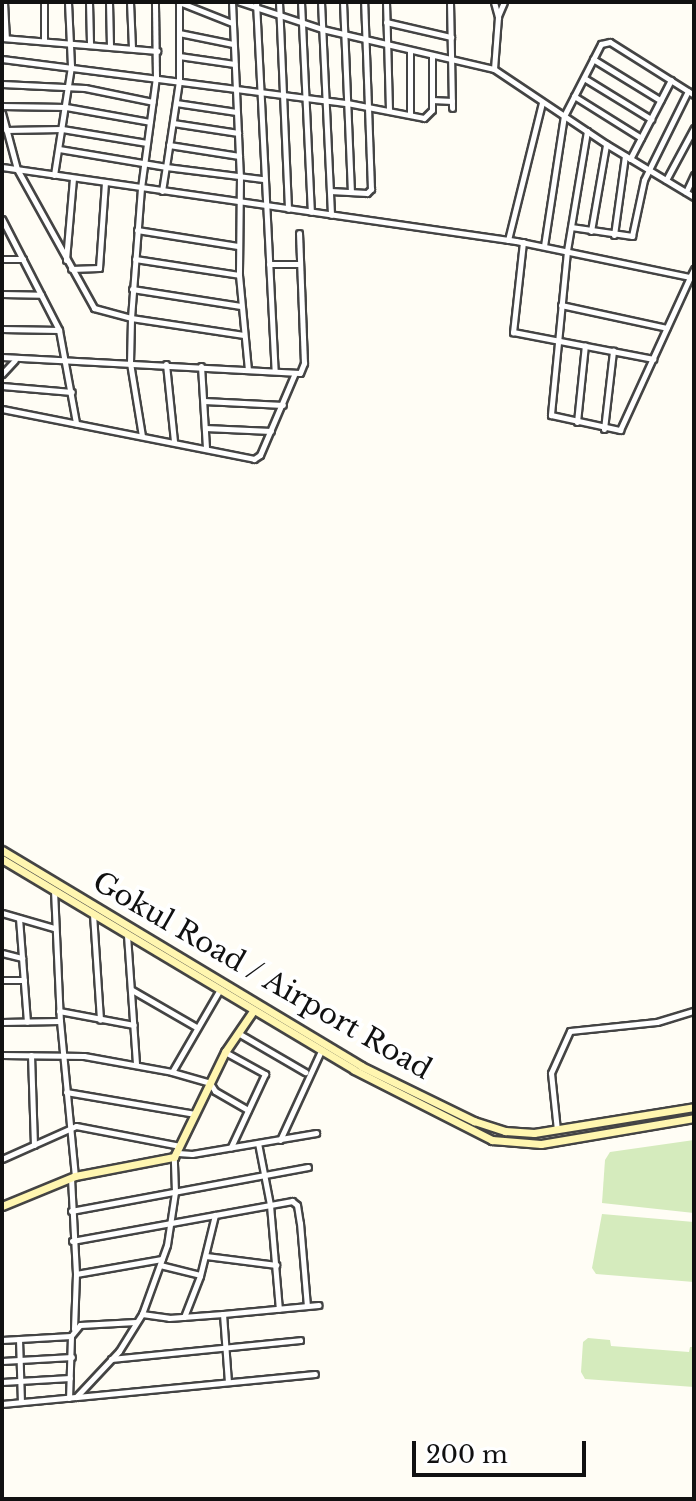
<!DOCTYPE html>
<html>
<head>
<meta charset="utf-8">
<style>
	body { margin:0 }
	#map { position:relative; width:696px; height:1501px; overflow:hidden; background:#fffdf5; font-family:"Libre Baskerville",serif }
	div>[style] { position:absolute }
	.green>* { inset:0; background:#d5ebbd }
	.roads { filter:drop-shadow(2px 0 #444) drop-shadow(-2px 0 #444) drop-shadow(0 2px #444) drop-shadow(0 -2px #444) }
	.street>* { height:5px; margin:-2.5px; padding:0 2.5px; transform-origin:2.5px; border-radius:2.5px; background:#fff }
	.secondary>* { height:7px; margin:-3.5px; padding:0 3.5px; transform-origin:3.5px; border-radius:3.5px; background:#fff6b0 }
	span { translate:-50% -50%; white-space:nowrap; text-align:center; line-height:1.15; -webkit-text-stroke:8px #fff; paint-order:stroke }
	.street-label { font-size:28px; color:#111 }
	.frame { position:absolute; inset:0; border:4px solid #111; pointer-events:none }
	.scale { position:absolute; left:412px; top:1441px; width:174px; height:36px; box-sizing:border-box; border:4px solid #111; border-top:0; padding-left:10px; font-size:24px; line-height:28px; white-space:nowrap; color:#111; -webkit-text-stroke:6px #fff; paint-order:stroke }
</style>
</head>
<body>
<div id="map">
	<div class="green">
		<div style="clip-path:polygon(694px 1140px,694px 1213px,602px 1203px,605px 1160px,610px 1152px)"></div>
		<div style="clip-path:polygon(602px 1214px,694px 1222px,694px 1282px,596px 1274px,592px 1268px)"></div>
		<div style="clip-path:polygon(588px 1338px,610px 1340px,611px 1346px,689px 1352px,690px 1347px,694px 1347px,694px 1387px,585px 1379px,581px 1372px,583px 1342px)"></div>
	</div>
	<div class="roads">
		<div class="street">
			<div style="left:4px;top:2px;width:36px;rotate:87deg"></div>
			<div style="left:44px;top:2px;width:37px;rotate:90deg"></div>
			<div style="left:89px;top:2px;width:41px;rotate:88.6deg"></div>
			<div style="left:109px;top:2px;width:44px;rotate:88.7deg"></div>
			<div style="left:130px;top:2px;width:46px;rotate:87.5deg"></div>
			<div style="left:179px;top:2px;width:57px;rotate:21.6deg"></div>
			<div style="left:232px;top:2px;width:174px;rotate:87.4deg"></div>
			<div style="left:240px;top:176px;width:99px;rotate:90.6deg"></div>
			<div style="left:239px;top:275px;width:95px;rotate:84.6deg"></div>
			<div style="left:240px;top:2px;width:86px;rotate:18.2deg"></div>
			<div style="left:322px;top:29px;width:177px;rotate:13.1deg"></div>
			<div style="left:494px;top:69px;width:135px;rotate:33.8deg"></div>
			<div style="left:606px;top:144px;width:103px;rotate:31.1deg"></div>
			<div style="left:256px;top:2px;width:369px;rotate:87.1deg"></div>
			<div style="left:279px;top:2px;width:207px;rotate:87.5deg"></div>
			<div style="left:301px;top:2px;width:210px;rotate:87.3deg"></div>
			<div style="left:321px;top:2px;width:213px;rotate:87.3deg"></div>
			<div style="left:343px;top:2px;width:190px;rotate:87.6deg"></div>
			<div style="left:386px;top:2px;width:109px;rotate:88.4deg"></div>
			<div style="left:450px;top:2px;width:106px;rotate:88.9deg"></div>
			<div style="left:494px;top:2px;width:16px;rotate:75deg"></div>
			<div style="left:498px;top:17px;width:52px;rotate:94.4deg"></div>
			<div style="left:498px;top:16px;width:15px;rotate:-67deg"></div>
			<div style="left:386px;top:22px;width:67px;rotate:13deg"></div>
			<div style="left:179px;top:33px;width:55px;rotate:11.5deg"></div>
			<div style="left:2px;top:38px;width:156px;rotate:4.8deg"></div>
			<div style="left:179px;top:56px;width:56px;rotate:8.3deg"></div>
			<div style="left:2px;top:59px;width:348px;rotate:7.3deg"></div>
			<div style="left:347px;top:103px;width:78px;rotate:11deg"></div>
			<div style="left:424px;top:118px;width:11px;rotate:-45deg"></div>
			<div style="left:432px;top:110px;width:55px;rotate:-90deg"></div>
			<div style="left:593px;top:59px;width:79px;rotate:31.5deg"></div>
			<div style="left:584px;top:78px;width:79px;rotate:31.5deg"></div>
			<div style="left:2px;top:84px;width:83px;rotate:2.8deg"></div>
			<div style="left:85px;top:88px;width:69px;rotate:11.6deg"></div>
			<div style="left:574px;top:96px;width:79px;rotate:32.1deg"></div>
			<div style="left:432px;top:100px;width:20px;rotate:3deg"></div>
			<div style="left:176px;top:103px;width:61px;rotate:8.5deg"></div>
			<div style="left:2px;top:106px;width:64px;rotate:0.9deg"></div>
			<div style="left:66px;top:107px;width:85px;rotate:10.1deg"></div>
			<div style="left:2px;top:113px;width:58px;rotate:75deg"></div>
			<div style="left:17px;top:169px;width:159px;rotate:61deg"></div>
			<div style="left:94px;top:308px;width:38px;rotate:15deg"></div>
			<div style="left:131px;top:318px;width:114px;rotate:8.6deg"></div>
			<div style="left:410px;top:115px;width:65px;rotate:-90deg"></div>
			<div style="left:173px;top:123px;width:66px;rotate:8.7deg"></div>
			<div style="left:6px;top:130px;width:56px;rotate:-1deg"></div>
			<div style="left:62px;top:129px;width:86px;rotate:9.4deg"></div>
			<div style="left:587px;top:131px;width:122px;rotate:99.5deg"></div>
			<div style="left:567px;top:251px;width:165px;rotate:95.6deg"></div>
			<div style="left:551px;top:415px;width:71px;rotate:12.3deg"></div>
			<div style="left:620px;top:430px;width:168px;rotate:-65.4deg"></div>
			<div style="left:169px;top:145px;width:71px;rotate:8.9deg"></div>
			<div style="left:59px;top:149px;width:109px;rotate:9.5deg"></div>
			<div style="left:166px;top:167px;width:87px;rotate:-81.4deg"></div>
			<div style="left:179px;top:81px;width:79px;rotate:-90deg"></div>
			<div style="left:630px;top:159px;width:89px;rotate:-62.6deg"></div>
			<div style="left:2px;top:167px;width:519px;rotate:8.19deg"></div>
			<div style="left:516px;top:241px;width:178px;rotate:11.7deg"></div>
			<div style="left:690px;top:277px;width:9px;rotate:-63deg"></div>
			<div style="left:54px;top:175px;width:110px;rotate:-81.1deg"></div>
			<div style="left:71px;top:66px;width:64px;rotate:-92.7deg"></div>
			<div style="left:666px;top:180px;width:59px;rotate:-61.7deg"></div>
			<div style="left:162px;top:191px;width:24px;rotate:-81deg"></div>
			<div style="left:166px;top:167px;width:98px;rotate:7.1deg"></div>
			<div style="left:330px;top:191px;width:37px;rotate:3deg"></div>
			<div style="left:367px;top:193px;width:6px;rotate:-45deg"></div>
			<div style="left:371px;top:189px;width:187px;rotate:-92.1deg"></div>
			<div style="left:686px;top:192px;width:19px;rotate:-65deg"></div>
			<div style="left:2px;top:219px;width:125px;rotate:62.8deg"></div>
			<div style="left:59px;top:330px;width:95px;rotate:79.6deg"></div>
			<div style="left:571px;top:227px;width:62px;rotate:8.4deg"></div>
			<div style="left:632px;top:236px;width:57px;rotate:-77.9deg"></div>
			<div style="left:644px;top:180px;width:99px;rotate:-63.7deg"></div>
			<div style="left:137px;top:230px;width:102px;rotate:9deg"></div>
			<div style="left:591px;top:231px;width:87px;rotate:-80.1deg"></div>
			<div style="left:614px;top:235px;width:80px;rotate:-82.1deg"></div>
			<div style="left:508px;top:240px;width:141px;rotate:-76.1deg"></div>
			<div style="left:523px;top:242px;width:91px;rotate:96.3deg"></div>
			<div style="left:513px;top:332px;width:143px;rotate:10.9deg"></div>
			<div style="left:544px;top:246px;width:132px;rotate:-81.3deg"></div>
			<div style="left:564px;top:116px;width:81px;rotate:-62.8deg"></div>
			<div style="left:601px;top:44px;width:9px;rotate:-13deg"></div>
			<div style="left:610px;top:42px;width:99px;rotate:32.2deg"></div>
			<div style="left:2px;top:259px;width:21px"></div>
			<div style="left:135px;top:259px;width:105px;rotate:8.7deg"></div>
			<div style="left:66px;top:260px;width:82px;rotate:-85.1deg"></div>
			<div style="left:269px;top:264px;width:29px"></div>
			<div style="left:71px;top:269px;width:28px;rotate:-2deg"></div>
			<div style="left:99px;top:268px;width:85px;rotate:-86deg"></div>
			<div style="left:132px;top:289px;width:110px;rotate:8.9deg"></div>
			<div style="left:2px;top:294px;width:39px;rotate:1deg"></div>
			<div style="left:561px;top:305px;width:108px;rotate:12.2deg"></div>
			<div style="left:2px;top:329px;width:57px;rotate:1deg"></div>
			<div style="left:2px;top:357px;width:298px;rotate:3.1deg"></div>
			<div style="left:300px;top:373px;width:11px;rotate:-68deg"></div>
			<div style="left:304px;top:363px;width:130px;rotate:-92.2deg"></div>
			<div style="left:166px;top:364px;width:78px;rotate:84.1deg"></div>
			<div style="left:201px;top:366px;width:82px;rotate:86.5deg"></div>
			<div style="left:2px;top:374px;width:19px;rotate:-47deg"></div>
			<div style="left:2px;top:386px;width:70px;rotate:4.9deg"></div>
			<div style="left:204px;top:401px;width:79px;rotate:2.9deg"></div>
			<div style="left:2px;top:409px;width:257px;rotate:11.2deg"></div>
			<div style="left:254px;top:459px;width:7px;rotate:-34deg"></div>
			<div style="left:260px;top:455px;width:89px;rotate:-66.9deg"></div>
			<div style="left:577px;top:422px;width:77px;rotate:-84.1deg"></div>
			<div style="left:205px;top:428px;width:66px;rotate:2.6deg"></div>
			<div style="left:604px;top:429px;width:79px;rotate:-83.4deg"></div>
			<div style="left:142px;top:436px;width:74px;rotate:-99.3deg"></div>
			<div style="left:130px;top:363px;width:45px;rotate:-88.7deg"></div>
			<div style="left:131px;top:318px;width:130px;rotate:-85.6deg"></div>
			<div style="left:141px;top:188px;width:112px;rotate:-82.3deg"></div>
			<div style="left:156px;top:77px;width:75px;rotate:-90.8deg"></div>
			<div style="left:54px;top:890px;width:131px;rotate:87.4deg"></div>
			<div style="left:60px;top:1021px;width:156px;rotate:84.5deg"></div>
			<div style="left:2px;top:913px;width:54px;rotate:16.1deg"></div>
			<div style="left:93px;top:914px;width:106px;rotate:86.2deg"></div>
			<div style="left:19px;top:918px;width:104px;rotate:85.6deg"></div>
			<div style="left:127px;top:935px;width:129px;rotate:86deg"></div>
			<div style="left:2px;top:953px;width:21px;rotate:14deg"></div>
			<div style="left:2px;top:980px;width:22px"></div>
			<div style="left:132px;top:990px;width:74px;rotate:30deg"></div>
			<div style="left:59px;top:1011px;width:76px;rotate:10.6deg"></div>
			<div style="left:2px;top:1022px;width:58px;rotate:-1deg"></div>
			<div style="left:238px;top:1033px;width:78px;rotate:30.2deg"></div>
			<div style="left:225px;top:1052px;width:46px;rotate:28.8deg"></div>
			<div style="left:265px;top:1074px;width:81px;rotate:115deg"></div>
			<div style="left:2px;top:1055px;width:82px;rotate:0.7deg"></div>
			<div style="left:84px;top:1056px;width:89px;rotate:10.3deg"></div>
			<div style="left:172px;top:1072px;width:40px;rotate:16deg"></div>
			<div style="left:210px;top:1083px;width:9px;rotate:58deg"></div>
			<div style="left:215px;top:1091px;width:38px;rotate:30deg"></div>
			<div style="left:31px;top:1055px;width:90px;rotate:88.1deg"></div>
			<div style="left:172px;top:1072px;width:94px;rotate:-59.9deg"></div>
			<div style="left:66px;top:1092px;width:131px;rotate:9.7deg"></div>
			<div style="left:557px;top:1130px;width:57px;rotate:-96deg"></div>
			<div style="left:551px;top:1073px;width:46px;rotate:-65.7deg"></div>
			<div style="left:570px;top:1031px;width:87px;rotate:-5.9deg"></div>
			<div style="left:657px;top:1022px;width:39px;rotate:-17deg"></div>
			<div style="left:280px;top:1140px;width:98px;rotate:-65.3deg"></div>
			<div style="left:258px;top:1143px;width:63px;rotate:79deg"></div>
			<div style="left:270px;top:1205px;width:104px;rotate:85.1deg"></div>
			<div style="left:178px;top:1153px;width:14px;rotate:4deg"></div>
			<div style="left:192px;top:1154px;width:126px;rotate:-9.6deg"></div>
			<div style="left:2px;top:1159px;width:81px;rotate:-24deg"></div>
			<div style="left:76px;top:1126px;width:106px;rotate:10.9deg"></div>
			<div style="left:71px;top:1178px;width:96px;rotate:87deg"></div>
			<div style="left:76px;top:1274px;width:55px;rotate:92.1deg"></div>
			<div style="left:71px;top:1211px;width:241px;rotate:-10.5deg"></div>
			<div style="left:72px;top:1241px;width:224px;rotate:-10.3deg"></div>
			<div style="left:292px;top:1201px;width:6px;rotate:39deg"></div>
			<div style="left:297px;top:1205px;width:18px;rotate:81deg"></div>
			<div style="left:300px;top:1223px;width:83px;rotate:85.2deg"></div>
			<div style="left:206px;top:1256px;width:71px;rotate:7.3deg"></div>
			<div style="left:160px;top:1265px;width:41px;rotate:14deg"></div>
			<div style="left:76px;top:1274px;width:87px;rotate:-9.9deg"></div>
			<div style="left:142px;top:1314px;width:27px;rotate:8deg"></div>
			<div style="left:169px;top:1318px;width:54px;rotate:-4.2deg"></div>
			<div style="left:223px;top:1314px;width:68px;rotate:85.8deg"></div>
			<div style="left:223px;top:1314px;width:96px;rotate:-5.4deg"></div>
			<div style="left:184px;top:1317px;width:44px;rotate:-68.7deg"></div>
			<div style="left:200px;top:1276px;width:63px;rotate:-76.2deg"></div>
			<div style="left:71px;top:1336px;width:14px;rotate:-51deg"></div>
			<div style="left:80px;top:1325px;width:56px;rotate:-3.1deg"></div>
			<div style="left:19px;top:1339px;width:63px;rotate:88.2deg"></div>
			<div style="left:2px;top:1340px;width:69px;rotate:-3.3deg"></div>
			<div style="left:71px;top:1336px;width:62px;rotate:91.8deg"></div>
			<div style="left:111px;top:1359px;width:190px;rotate:-5.7deg"></div>
			<div style="left:2px;top:1361px;width:70px;rotate:-3.3deg"></div>
			<div style="left:2px;top:1382px;width:68px;rotate:-3.4deg"></div>
			<div style="left:77px;top:1397px;width:239px;rotate:-5.5deg"></div>
			<div style="left:2px;top:1404px;width:74px;rotate:-5.4deg"></div>
			<div style="left:76px;top:1397px;width:63px;rotate:-46.9deg"></div>
			<div style="left:119px;top:1351px;width:44px;rotate:-58.1deg"></div>
			<div style="left:142px;top:1314px;width:73px;rotate:-70.1deg"></div>
			<div style="left:167px;top:1245px;width:54px;rotate:-81.4deg"></div>
			<div style="left:175px;top:1192px;width:35px;rotate:-92deg"></div>
		</div>
		<div class="secondary">
			<div style="left:2px;top:850px;width:419px;rotate:31deg"></div>
			<div style="left:361px;top:1066px;width:126px;rotate:26deg"></div>
			<div style="left:474px;top:1121px;width:33px;rotate:18deg"></div>
			<div style="left:505px;top:1131px;width:29px;rotate:4deg"></div>
			<div style="left:534px;top:1133px;width:162px;rotate:-9.2deg"></div>
			<div style="left:2px;top:859px;width:410px;rotate:30.9deg"></div>
			<div style="left:354px;top:1070px;width:155px;rotate:26.9deg"></div>
			<div style="left:492px;top:1140px;width:49px;rotate:4.7deg"></div>
			<div style="left:541px;top:1144px;width:155px;rotate:-9.6deg"></div>
			<div style="left:2px;top:1206px;width:79px;rotate:-22.3deg"></div>
			<div style="left:75px;top:1176px;width:101px;rotate:-10.9deg"></div>
			<div style="left:174px;top:1157px;width:117px;rotate:-64.1deg"></div>
			<div style="left:225px;top:1052px;width:50px;rotate:-55.7deg"></div>
		</div>
	</div>
	<div class="street-label">
		<span style="left:262px;top:976px;rotate:30deg">Gokul Road / Airport Road</span>
	</div>
	<div class="frame"></div>
	<div class="scale">200 m</div>
</div>
</body>
</html>
